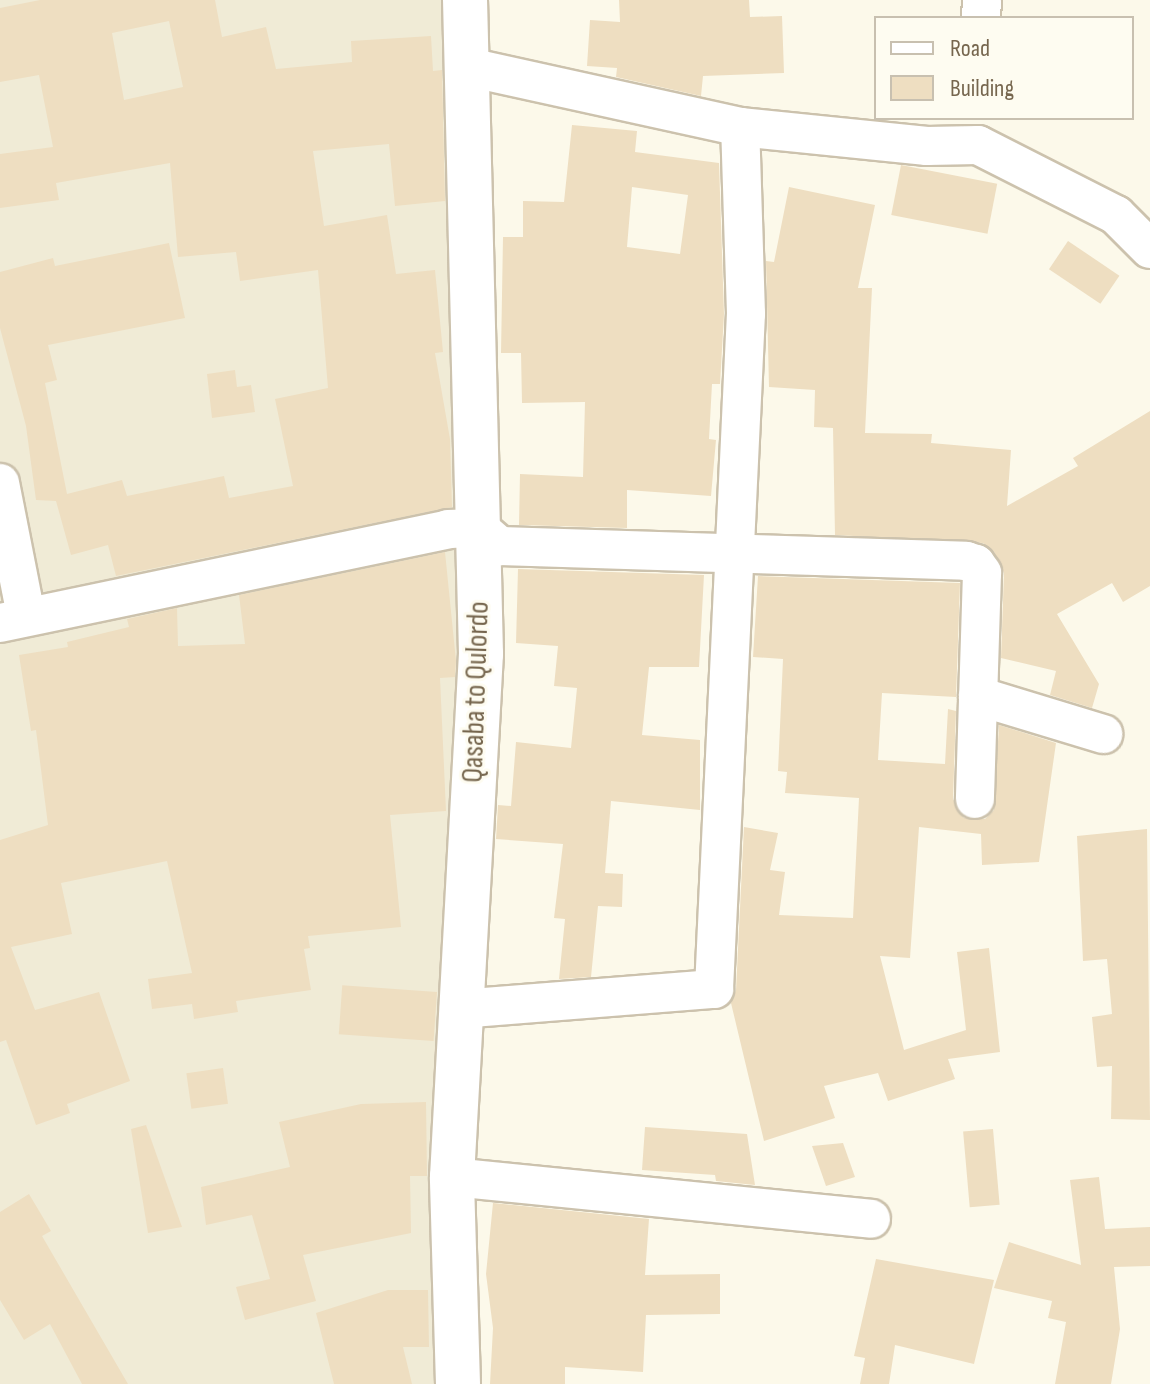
<!DOCTYPE html>
<html>
<head>
<meta charset="utf-8">
<style>
	body { margin:0 }
	#map { position:relative; width:1150px; height:1384px; overflow:hidden; background:#fcf9ea; font-family:"Sofia Sans Condensed",sans-serif }
	div>[style] { position:absolute }
	.residential>* { inset:0; background:#f0ebd6 }
	.building>* { inset:0; background:#eedec1; transform-origin:0 0 }
	.roads { filter:drop-shadow(2px 0 #ccc2ad) drop-shadow(-2px 0 #ccc2ad) drop-shadow(0 2px #ccc2ad) drop-shadow(0 -2px #ccc2ad) }
	.minor>* { height:38px; margin:-19px; padding:0 19px; transform-origin:19px; border-radius:19px; background:#fff }
	.tertiary>* { height:44px; margin:-22px; padding:0 22px; transform-origin:22px; border-radius:22px; background:#fff }
	span { translate:-50% -50%; white-space:nowrap; text-align:center; line-height:1.15; -webkit-text-stroke:6px #fefcf1; paint-order:stroke }
	.street-label { font-size:30px; color:#76664e }
	.legend { position:absolute; left:874px; top:16px; width:260px; height:104px; box-sizing:border-box; background:#fefcf1; border:2px solid #c8c0b0; margin:0; padding:10px 14px; list-style:none; font-size:24px; color:#76664e }
	.legend li { display:flex; align-items:center; gap:16px; height:40px }
	.legend b { width:40px; border:2px solid #c8c0b0 }
</style>
</head>
<body>
<div id="map">
	<div class="residential">
		<div style="clip-path:polygon(0 0,459px 0,471px 168px,448px 1384px,0 1384px)"></div>
	</div>
	<div class="building">
		<div style="clip-path:polygon(evenodd,40px 0,215px 0,222px 37px,266px 27px,276px 69px,352px 62px,351px 41px,431px 36px,433px 71px,442px 70px,445px 201px,395px 206px,389px 144px,313px 151px,324px 226px,387px 215px,396px 274px,435px 270px,443px 352px,435px 353px,450px 439px,452px 507px,116px 576px,108px 545px,71px 555px,56px 501px,36px 500px,26px 426px,0 328px,0 272px,53px 258px,55px 266px,169px 243px,185px 318px,48px 345px,57px 380px,45px 383px,67px 494px,122px 480px,127px 496px,224px 476px,229px 498px,293px 486px,275px 399px,328px 388px,318px 270px,240px 281px,236px 252px,178px 257px,170px 163px,56px 183px,59px 200px,0 208px,0 154px,53px 147px,39px 75px,0 82px,0 8px,40px 0,169px 21px,183px 87px,124px 100px,112px 33px,169px 21px)"></div>
		<div style="clip-path:polygon(619px 0,749px 0,750px 17px,782px 16px,784px 73px,703px 76px,701px 96px,616px 77px,617px 68px,587px 66px,590px 20px,620px 22px)"></div>
		<div style="clip-path:polygon(evenodd,572px 125px,637px 131px,635px 152px,719px 163px,724px 314px,720px 384px,712px 384px,709px 439px,716px 440px,711px 496px,627px 490px,627px 528px,519px 525px,520px 474px,583px 477px,585px 402px,522px 403px,521px 353px,501px 353px,503px 237px,523px 237px,523px 201px,564px 202px,572px 125px,632px 187px,688px 195px,680px 254px,627px 247px,632px 187px)"></div>
		<div style="left:901px;top:165px;width:98px;height:51px;rotate:11deg"></div>
		<div style="clip-path:polygon(789px 187px,875px 205px,858px 288px,872px 288px,865px 433px,932px 434px,931px 443px,1011px 450px,1007px 506px,1078px 466px,1073px 458px,1150px 411px,1150px 586px,1123px 602px,1112px 583px,1057px 614px,1099px 684px,1092px 708px,1050px 695px,1056px 671px,1001px 658px,1004px 573px,994px 552px,983px 543px,835px 535px,833px 428px,814px 427px,815px 390px,769px 387px,766px 261px,774px 262px)"></div>
		<div style="left:1068px;top:241px;width:62px;height:34px;rotate:34deg"></div>
		<div style="clip-path:polygon(235px 370px,237px 387px,251px 385px,255px 412px,212px 418px,207px 374px)"></div>
		<div style="clip-path:polygon(445px 552px,456px 661px,455px 677px,440px 678px,446px 811px,390px 815px,401px 927px,308px 936px,310px 948px,304px 949px,311px 990px,236px 1001px,238px 1012px,194px 1019px,192px 1004px,152px 1009px,148px 979px,192px 973px,167px 861px,61px 883px,72px 934px,11px 947px,35px 1010px,99px 992px,130px 1081px,67px 1104px,70px 1113px,36px 1125px,6px 1040px,0 1042px,0 840px,48px 825px,36px 730px,31px 731px,19px 655px,68px 647px,67px 642px,129px 627px,127px 619px,177px 608px,178px 646px,245px 644px,239px 595px)"></div>
		<div style="clip-path:polygon(518px 569px,704px 575px,699px 667px,649px 667px,642px 735px,700px 740px,700px 810px,611px 801px,605px 873px,623px 874px,622px 907px,598px 906px,591px 977px,559px 979px,565px 919px,554px 918px,563px 844px,496px 839px,498px 805px,511px 806px,516px 742px,571px 748px,577px 688px,554px 686px,558px 646px,516px 643px)"></div>
		<div style="clip-path:polygon(758px 576px,960px 583px,956px 697px,882px 693px,878px 760px,945px 764px,948px 709px,956px 711px,953px 799px,964px 818px,985px 819px,994px 810px,999px 725px,1056px 743px,1039px 862px,982px 865px,981px 834px,919px 827px,910px 958px,880px 956px,904px 1050px,966px 1030px,957px 952px,989px 948px,1000px 1052px,948px 1059px,955px 1079px,888px 1101px,878px 1073px,824px 1086px,835px 1118px,764px 1141px,731px 1003px,736px 990px,744px 827px,778px 833px,770px 870px,785px 872px,779px 915px,853px 918px,859px 798px,785px 793px,787px 772px,778px 771px,783px 659px,753px 657px)"></div>
		<div style="clip-path:polygon(1147px 829px,1150px 1120px,1111px 1119px,1112px 1066px,1097px 1067px,1092px 1017px,1112px 1014px,1107px 959px,1083px 961px,1077px 836px)"></div>
		<div style="left:437px;top:992px;width:49px;height:95px;rotate:94deg"></div>
		<div style="left:223px;top:1068px;width:36px;height:37px;rotate:82deg"></div>
		<div style="clip-path:polygon(426px 1102px,427px 1176px,410px 1176px,411px 1233px,303px 1255px,316px 1301px,245px 1320px,236px 1287px,270px 1279px,252px 1215px,206px 1225px,201px 1187px,290px 1167px,279px 1122px,361px 1104px)"></div>
		<div style="clip-path:polygon(146px 1125px,182px 1227px,148px 1233px,131px 1129px)"></div>
		<div style="clip-path:polygon(645px 1127px,747px 1134px,755px 1185px,716px 1181px,715px 1175px,642px 1170px)"></div>
		<div style="left:993px;top:1129px;width:76px;height:30px;rotate:85deg"></div>
		<div style="clip-path:polygon(843px 1143px,855px 1177px,826px 1186px,812px 1146px)"></div>
		<div style="clip-path:polygon(1099px 1177px,1105px 1229px,1150px 1227px,1150px 1266px,1114px 1267px,1120px 1329px,1111px 1384px,1055px 1384px,1066px 1322px,1048px 1318px,1052px 1301px,994px 1288px,1009px 1242px,1081px 1265px,1070px 1180px)"></div>
		<div style="clip-path:polygon(29px 1194px,51px 1231px,42px 1236px,128px 1384px,82px 1384px,50px 1324px,24px 1340px,0 1300px,0 1212px)"></div>
		<div style="clip-path:polygon(493px 1203px,649px 1219px,645px 1275px,720px 1274px,720px 1314px,646px 1315px,643px 1372px,565px 1367px,565px 1384px,490px 1384px,493px 1328px,486px 1274px)"></div>
		<div style="clip-path:polygon(876px 1259px,994px 1280px,974px 1364px,895px 1345px,889px 1384px,860px 1384px,865px 1358px,854px 1356px)"></div>
		<div style="clip-path:polygon(388px 1290px,428px 1290px,429px 1347px,403px 1347px,412px 1384px,334px 1384px,316px 1313px)"></div>
	</div>
	<div class="roads">
		<div class="minor">
			<div style="left:981px;top:18px;width:18px;rotate:-87deg"></div>
			<div style="left:468px;top:67px;width:279px;rotate:12.4deg"></div>
			<div style="left:740px;top:127px;width:188px;rotate:5.8deg"></div>
			<div style="left:927px;top:146px;width:51px;rotate:-1.1deg"></div>
			<div style="left:978px;top:145px;width:155px;rotate:26.9deg"></div>
			<div style="left:1116px;top:215px;width:48px;rotate:45deg"></div>
			<div style="left:0;top:483px;width:136px;rotate:78.9deg"></div>
			<div style="left:0;top:623px;width:458px;rotate:-11.8deg"></div>
			<div style="left:448px;top:529px;width:31px;rotate:-2deg"></div>
			<div style="left:479px;top:528px;width:28px;rotate:41deg"></div>
			<div style="left:500px;top:546px;width:466px;rotate:1.8deg"></div>
			<div style="left:966px;top:561px;width:10px;rotate:17deg"></div>
			<div style="left:976px;top:564px;width:11px;rotate:56deg"></div>
			<div style="left:982px;top:573px;width:226px;rotate:91.8deg"></div>
			<div style="left:978px;top:696px;width:131px;rotate:16.9deg"></div>
			<div style="left:459px;top:1009px;width:256px;rotate:-4.5deg"></div>
			<div style="left:714px;top:989px;width:676px;rotate:-87.29deg"></div>
			<div style="left:746px;top:314px;width:187px;rotate:-91.8deg"></div>
			<div style="left:452px;top:1177px;width:421px;rotate:5.7deg"></div>
		</div>
		<div class="tertiary">
			<div style="left:458px;top:1384px;width:207px;rotate:-91.7deg"></div>
			<div style="left:452px;top:1177px;width:524px;rotate:-86.83deg"></div>
			<div style="left:481px;top:654px;width:654px;rotate:-91.4deg"></div>
		</div>
	</div>
	<div class="street-label">
		<span style="left:476px;top:692px;rotate:-88deg">Qasaba to Qulordo</span>
	</div>
	<ul class="legend">
	<li><b style="height:10px;background:#fff"></b>Road</li>
	<li><b style="height:22px;background:#eedec1"></b>Building</li>
	</ul>
</div>
</body>
</html>
